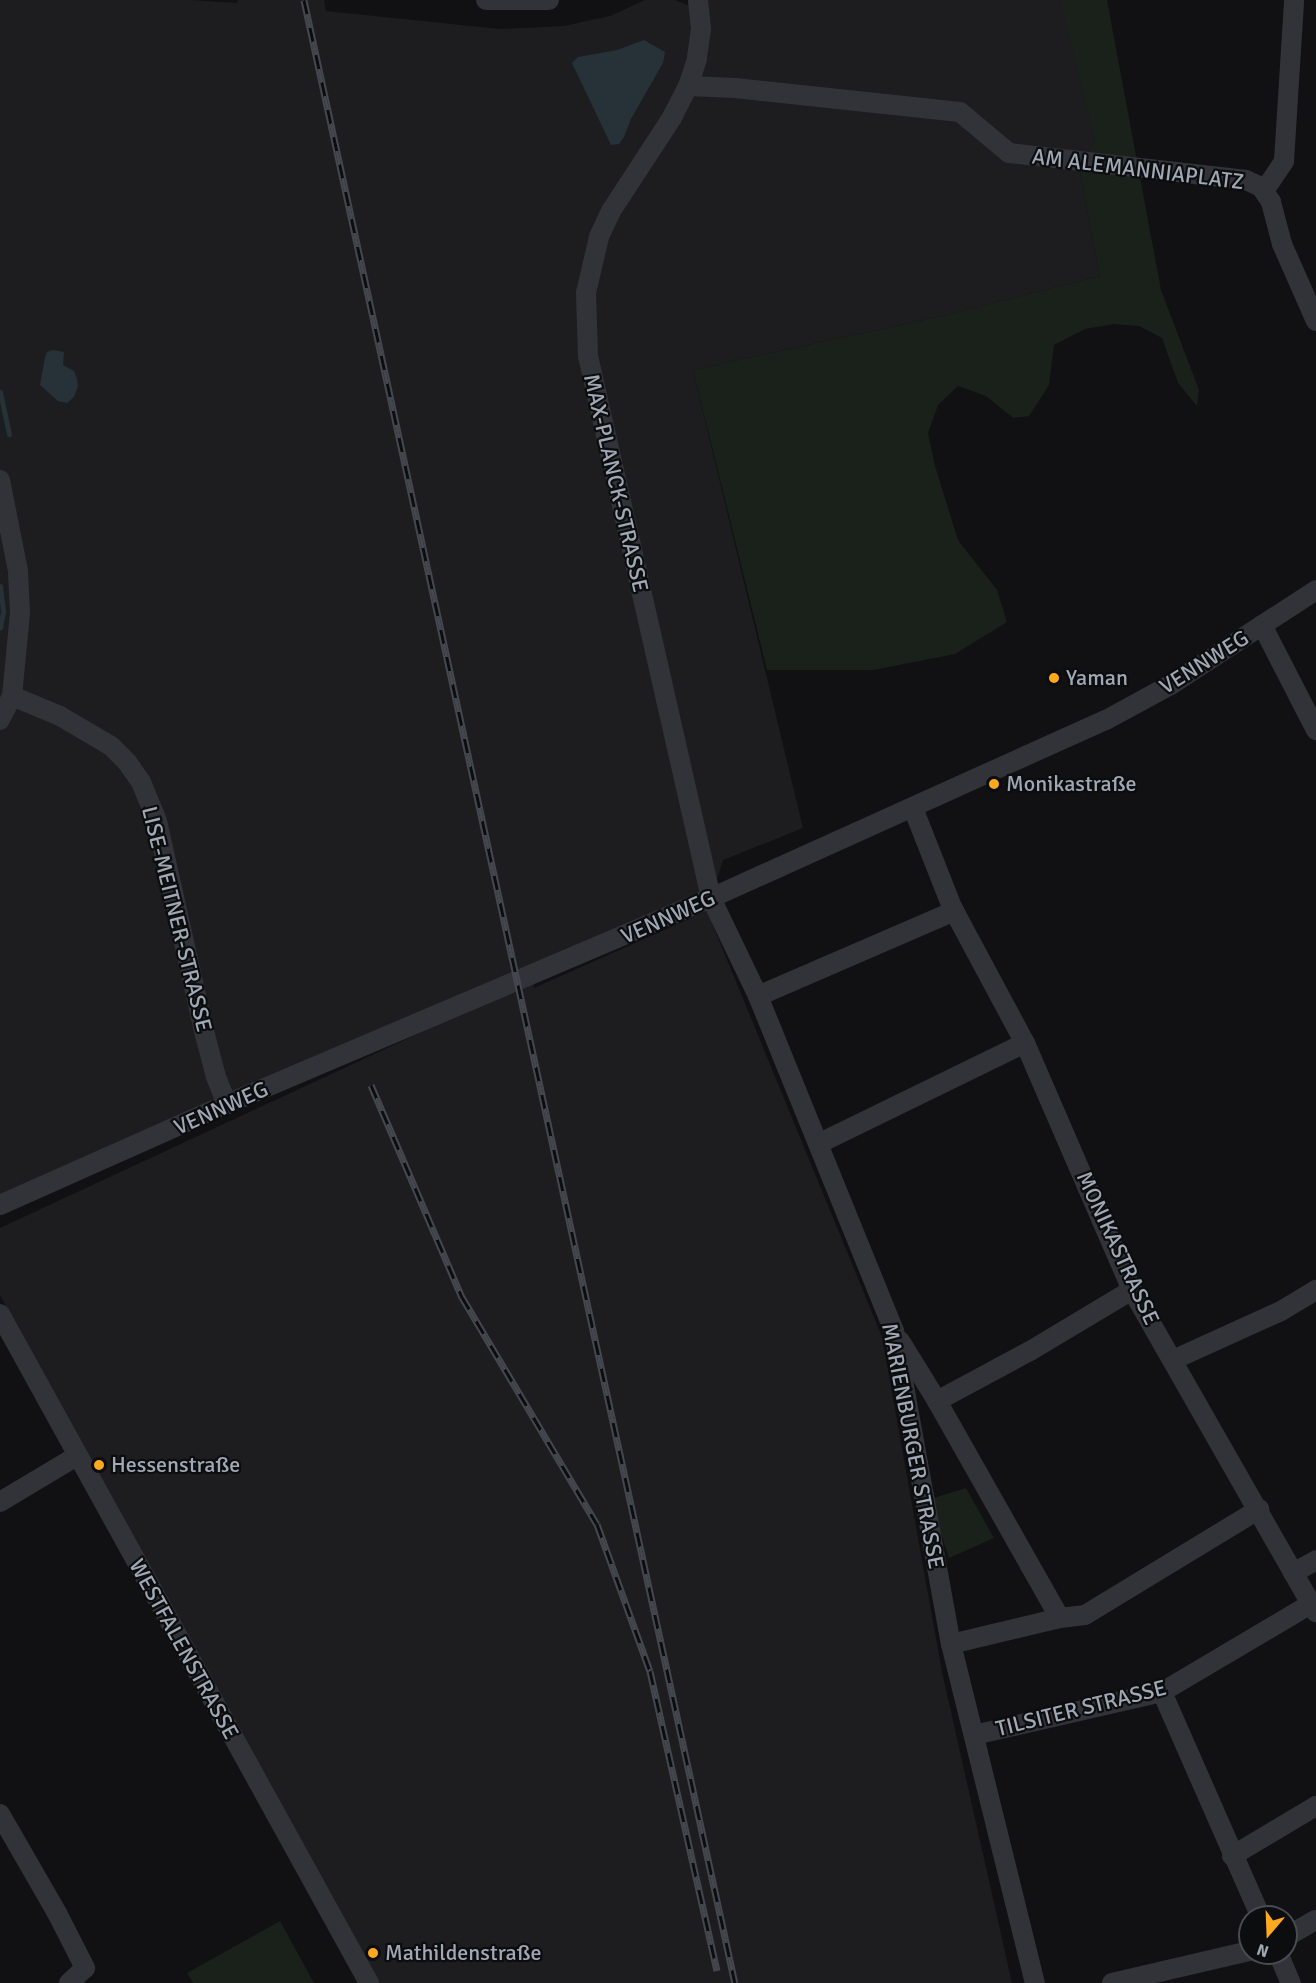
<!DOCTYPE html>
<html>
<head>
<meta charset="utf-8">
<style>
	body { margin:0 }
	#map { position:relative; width:1316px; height:1983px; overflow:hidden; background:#111113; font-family:Signika,sans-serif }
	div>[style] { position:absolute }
	.built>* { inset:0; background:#1d1d20 }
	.green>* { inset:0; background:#19211a }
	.water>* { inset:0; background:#273138 }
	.stream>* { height:5px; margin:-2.5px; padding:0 2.5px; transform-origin:2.5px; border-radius:2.5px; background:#273138 }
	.minor>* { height:20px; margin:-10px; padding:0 10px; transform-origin:10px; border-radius:10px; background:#323339 }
	.rail>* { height:7px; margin-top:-3.5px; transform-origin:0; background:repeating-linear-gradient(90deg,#0c0d0e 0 14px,#45474e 0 28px); box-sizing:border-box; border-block:2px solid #45474e }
	.dots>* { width:16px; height:16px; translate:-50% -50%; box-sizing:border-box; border:3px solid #0c0d0e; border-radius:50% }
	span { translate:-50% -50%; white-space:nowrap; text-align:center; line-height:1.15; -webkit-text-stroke:4.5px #0c0d0e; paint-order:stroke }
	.street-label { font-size:22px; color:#a1a8b5 }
	.poi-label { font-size:22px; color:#a1a8b5 }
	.left { translate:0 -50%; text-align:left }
	.north { position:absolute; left:1238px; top:1905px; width:60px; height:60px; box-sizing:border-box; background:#0c0d0e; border:2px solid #484b51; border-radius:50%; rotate:199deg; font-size:16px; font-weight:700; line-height:24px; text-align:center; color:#a1a8b5 }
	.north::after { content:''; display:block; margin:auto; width:21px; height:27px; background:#ffaa1e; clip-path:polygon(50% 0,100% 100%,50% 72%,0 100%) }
</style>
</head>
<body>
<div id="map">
	<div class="built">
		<div style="clip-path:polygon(0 0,191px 0,237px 3px,238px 0,324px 0,326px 11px,500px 29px,564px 26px,610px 16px,645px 0,675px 0,688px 5px,695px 0,1063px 0,1095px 141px,1079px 167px,1100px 276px,942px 316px,693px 370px,803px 828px,723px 860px,711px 898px,533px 976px,534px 988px,707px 911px,882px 1337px,942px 1672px,1012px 1983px,372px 1983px,0 1295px,0 1228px,486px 1002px,0 1205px)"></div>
	</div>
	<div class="green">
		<div style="clip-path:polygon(1061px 0,1107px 0,1161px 290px,1199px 390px,1197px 406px,1178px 383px,1162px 338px,1139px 326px,1113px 324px,1085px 329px,1054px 345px,1049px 385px,1029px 416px,1013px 418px,986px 396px,958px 386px,938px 405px,928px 433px,935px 466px,958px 540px,997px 590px,1007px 622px,955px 654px,873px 670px,767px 670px,693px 370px,942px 316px,1100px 276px,1079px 167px,1095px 141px)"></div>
		<div style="clip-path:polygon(966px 1488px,994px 1538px,949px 1558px,930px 1499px)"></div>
		<div style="clip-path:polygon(280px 1921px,314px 1983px,193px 1983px,187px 1973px)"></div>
	</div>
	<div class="water">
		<div style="clip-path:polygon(644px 40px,665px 52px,663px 63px,631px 119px,624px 137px,619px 144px,611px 145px,572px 63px,578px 57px,617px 50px)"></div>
		<div style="clip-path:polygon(53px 350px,64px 352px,63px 365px,74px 371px,77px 379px,78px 386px,74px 397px,67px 403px,58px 401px,40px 385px,45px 357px,47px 352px)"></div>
	</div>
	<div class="stream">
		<div style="left:0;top:392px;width:43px;rotate:77.9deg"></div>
		<div style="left:0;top:586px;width:26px;rotate:83deg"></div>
		<div style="left:3px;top:612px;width:16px;rotate:101deg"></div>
	</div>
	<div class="minor">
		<div style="left:486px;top:0;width:63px"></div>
		<div style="left:698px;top:0;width:29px;rotate:84deg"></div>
		<div style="left:701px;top:29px;width:30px;rotate:98deg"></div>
		<div style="left:697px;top:59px;width:28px;rotate:108deg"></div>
		<div style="left:688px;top:86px;width:34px;rotate:117deg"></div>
		<div style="left:673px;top:116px;width:113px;rotate:123.1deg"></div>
		<div style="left:611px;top:211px;width:29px;rotate:115deg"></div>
		<div style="left:599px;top:237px;width:57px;rotate:103.1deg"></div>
		<div style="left:586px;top:293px;width:63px;rotate:88.2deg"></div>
		<div style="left:588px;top:356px;width:556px;rotate:77.21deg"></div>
		<div style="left:711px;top:898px;width:109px;rotate:64.4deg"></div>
		<div style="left:758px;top:996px;width:362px;rotate:67.9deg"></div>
		<div style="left:894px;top:1331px;width:318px;rotate:79.7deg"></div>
		<div style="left:951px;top:1644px;width:349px;rotate:76.1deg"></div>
		<div style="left:688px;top:86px;width:47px;rotate:2.4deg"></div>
		<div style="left:735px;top:88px;width:226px;rotate:6.1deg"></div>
		<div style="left:960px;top:112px;width:64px;rotate:39.9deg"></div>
		<div style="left:1009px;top:153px;width:239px;rotate:6.5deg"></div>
		<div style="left:1246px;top:180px;width:17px;rotate:25deg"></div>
		<div style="left:1261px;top:187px;width:18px;rotate:56deg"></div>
		<div style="left:1271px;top:202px;width:43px;rotate:75.3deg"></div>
		<div style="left:1282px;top:244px;width:84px;rotate:66.2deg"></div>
		<div style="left:1264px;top:191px;width:36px;rotate:-56deg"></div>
		<div style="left:1284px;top:161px;width:161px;rotate:-86.4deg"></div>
		<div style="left:0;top:480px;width:93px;rotate:78.8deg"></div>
		<div style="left:18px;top:571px;width:42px;rotate:87.3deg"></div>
		<div style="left:20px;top:613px;width:83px;rotate:95.5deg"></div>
		<div style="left:12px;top:696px;width:27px;rotate:117deg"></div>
		<div style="left:1262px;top:625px;width:118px;rotate:62.8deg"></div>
		<div style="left:12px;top:696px;width:52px;rotate:22.6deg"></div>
		<div style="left:60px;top:716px;width:59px;rotate:30.5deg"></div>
		<div style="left:111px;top:746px;width:23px;rotate:45deg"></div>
		<div style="left:127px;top:762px;width:24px;rotate:55deg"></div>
		<div style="left:141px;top:782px;width:42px;rotate:67.7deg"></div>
		<div style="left:157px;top:821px;width:219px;rotate:77.4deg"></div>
		<div style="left:205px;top:1035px;width:43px;rotate:75.3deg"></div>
		<div style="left:216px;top:1077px;width:29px;rotate:68deg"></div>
		<div style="left:913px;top:808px;width:106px;rotate:68.5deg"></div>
		<div style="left:952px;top:907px;width:154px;rotate:61.8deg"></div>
		<div style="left:1025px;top:1043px;width:269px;rotate:66.6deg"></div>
		<div style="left:1132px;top:1290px;width:371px;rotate:60.3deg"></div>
		<div style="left:758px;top:996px;width:214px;rotate:-23.4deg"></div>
		<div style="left:820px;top:1143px;width:228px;rotate:-26deg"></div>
		<div style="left:0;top:1205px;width:248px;rotate:-24deg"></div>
		<div style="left:227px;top:1104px;width:526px;rotate:-23.06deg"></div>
		<div style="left:711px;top:898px;width:433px;rotate:-24.3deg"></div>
		<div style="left:1106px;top:720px;width:75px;rotate:-28.6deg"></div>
		<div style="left:1172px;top:684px;width:172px;rotate:-33.1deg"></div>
		<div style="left:0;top:1314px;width:764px;rotate:61.12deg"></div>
		<div style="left:900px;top:1341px;width:70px;rotate:58.3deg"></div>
		<div style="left:937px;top:1401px;width:249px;rotate:60.5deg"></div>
		<div style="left:1060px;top:1618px;width:112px;rotate:166.6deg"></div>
		<div style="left:1173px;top:1360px;width:119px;rotate:-24.4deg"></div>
		<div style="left:1281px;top:1311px;width:41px;rotate:-31deg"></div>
		<div style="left:937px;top:1401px;width:106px;rotate:-28.3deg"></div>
		<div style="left:1030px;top:1351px;width:119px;rotate:-30.9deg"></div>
		<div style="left:0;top:1502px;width:90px;rotate:-30.9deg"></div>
		<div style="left:1293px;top:1573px;width:26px;rotate:-29deg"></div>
		<div style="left:1060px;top:1618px;width:25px;rotate:-7deg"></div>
		<div style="left:1085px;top:1615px;width:204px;rotate:-31.3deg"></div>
		<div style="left:1162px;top:1692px;width:246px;rotate:66.3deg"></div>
		<div style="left:974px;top:1735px;width:193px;rotate:-12.9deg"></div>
		<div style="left:1162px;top:1692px;width:173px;rotate:-30.6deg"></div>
		<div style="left:0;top:1814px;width:114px;rotate:60.1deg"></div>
		<div style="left:57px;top:1913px;width:62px;rotate:63deg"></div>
		<div style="left:85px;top:1968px;width:22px;rotate:137deg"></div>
		<div style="left:1232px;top:1856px;width:98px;rotate:-30.8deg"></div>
		<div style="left:1286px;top:1937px;width:34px;rotate:-30deg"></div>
		<div style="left:1278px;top:1953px;width:33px;rotate:67deg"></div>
		<div style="left:1112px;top:1983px;width:142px;rotate:-13.1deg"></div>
	</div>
	<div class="rail">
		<div style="left:304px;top:0;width:2029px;rotate:77.74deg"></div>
		<div style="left:371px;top:1085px;width:231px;rotate:66.8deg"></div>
		<div style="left:462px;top:1297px;width:264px;rotate:59.3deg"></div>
		<div style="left:597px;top:1524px;width:156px;rotate:70.2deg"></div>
		<div style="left:650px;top:1671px;width:307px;rotate:77.4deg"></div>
	</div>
	<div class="dots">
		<div style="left:1054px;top:678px;background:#ffaa1e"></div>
		<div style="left:994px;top:784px;background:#ffaa1e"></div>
		<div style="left:99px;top:1465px;background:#ffaa1e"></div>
		<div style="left:373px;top:1953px;background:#ffaa1e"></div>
	</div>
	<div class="street-label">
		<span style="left:1138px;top:169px;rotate:7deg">AM ALEMANNIAPLATZ</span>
		<span style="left:616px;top:483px;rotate:77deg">MAX-PLANCK-STRASSE</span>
		<span style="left:1204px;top:662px;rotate:-32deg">VENNWEG</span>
		<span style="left:668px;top:917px;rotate:-24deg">VENNWEG</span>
		<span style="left:177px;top:919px;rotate:76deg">LISE-MEITNER-STRASSE</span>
		<span style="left:221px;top:1108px;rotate:-24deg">VENNWEG</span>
		<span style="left:1118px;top:1248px;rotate:65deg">MONIKASTRASSE</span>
		<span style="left:913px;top:1446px;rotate:79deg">MARIENBURGER STRASSE</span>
		<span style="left:184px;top:1649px;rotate:61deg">WESTFALENSTRASSE</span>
		<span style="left:1081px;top:1708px;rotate:-14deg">TILSITER STRASSE</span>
	</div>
	<div class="poi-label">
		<span class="left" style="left:1066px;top:678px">Yaman</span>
		<span class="left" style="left:1006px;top:784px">Monikastraße</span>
		<span class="left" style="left:111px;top:1465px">Hessenstraße</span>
		<span class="left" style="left:385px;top:1953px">Mathildenstraße</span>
	</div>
	<div class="north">N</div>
</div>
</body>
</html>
